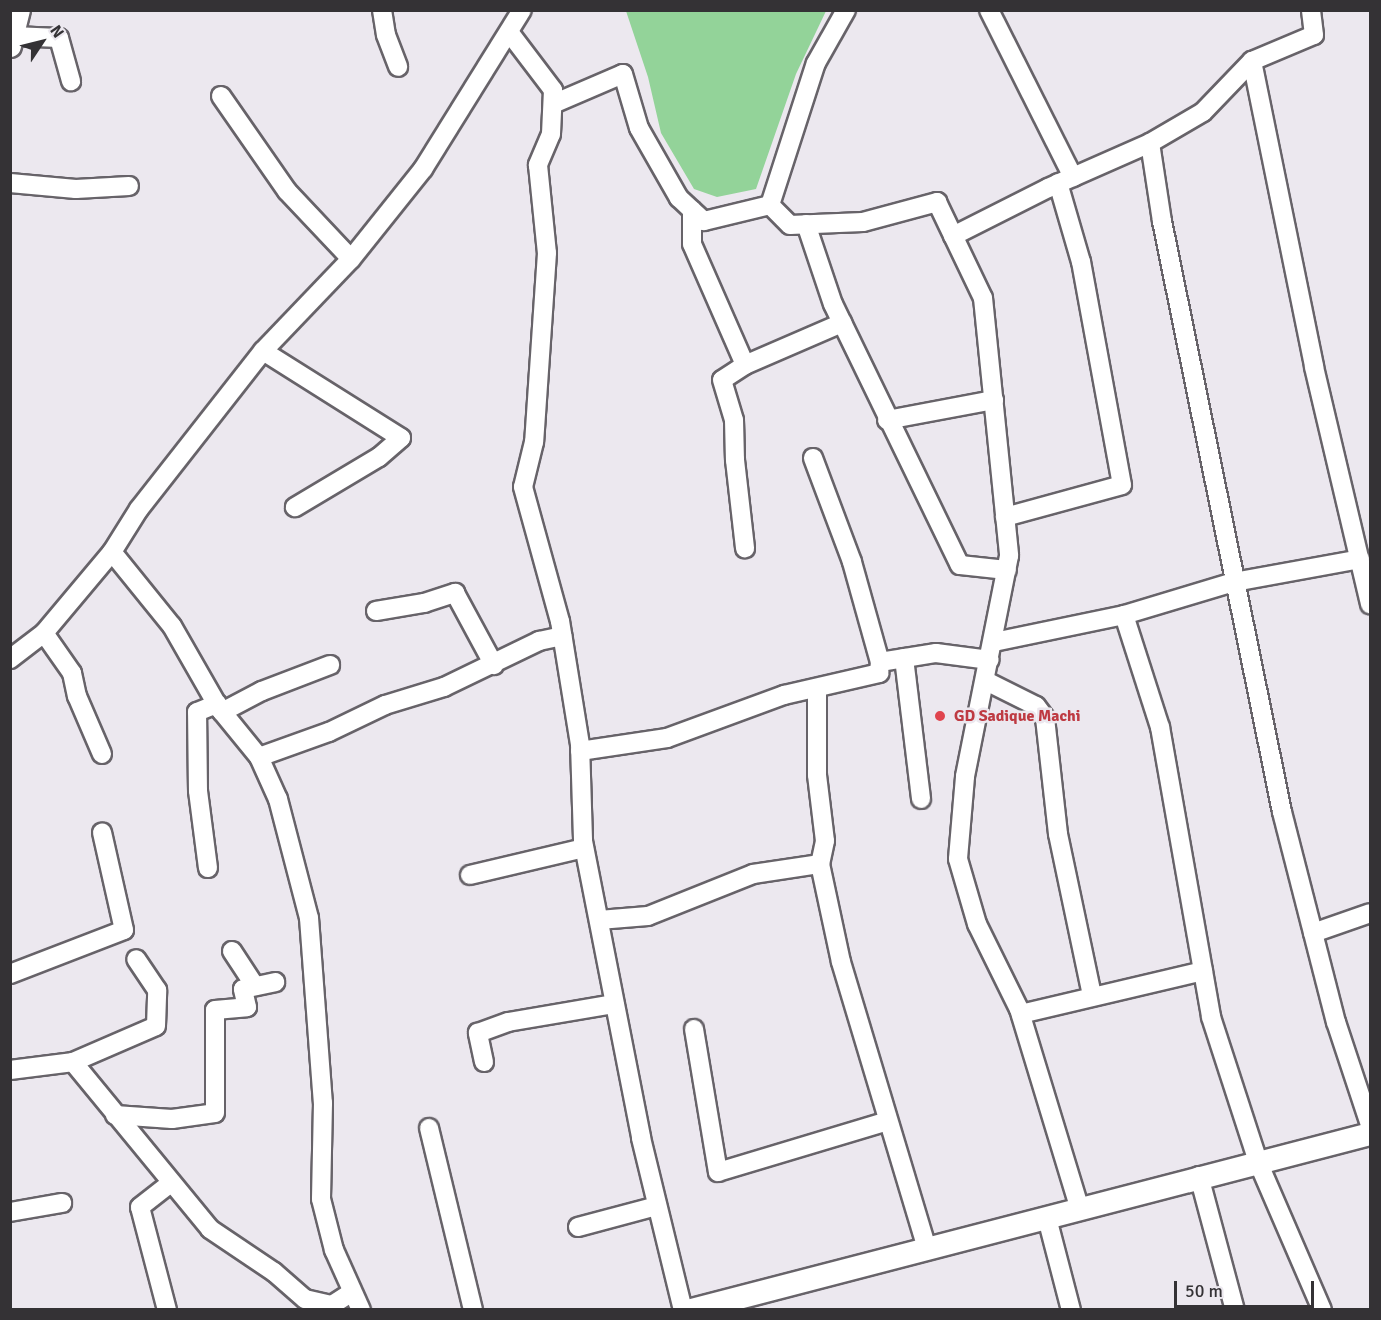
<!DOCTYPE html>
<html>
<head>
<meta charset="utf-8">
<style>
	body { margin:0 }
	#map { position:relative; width:1381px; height:1320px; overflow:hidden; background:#ece8ef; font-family:Signika,sans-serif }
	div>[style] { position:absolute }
	.green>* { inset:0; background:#93d399 }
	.roads { filter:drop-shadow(2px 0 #676369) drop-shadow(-2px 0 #676369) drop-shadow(0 2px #676369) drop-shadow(0 -2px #676369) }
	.minor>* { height:18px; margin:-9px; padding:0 9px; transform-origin:9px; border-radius:9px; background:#fff }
	.tertiary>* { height:22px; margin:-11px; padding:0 11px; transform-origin:11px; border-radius:11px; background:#fff }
	.dots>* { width:16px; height:16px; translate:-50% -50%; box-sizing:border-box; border:3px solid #ece8ef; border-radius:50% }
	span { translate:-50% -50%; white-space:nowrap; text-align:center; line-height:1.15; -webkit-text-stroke:5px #ece8ef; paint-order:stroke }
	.health-label { font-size:16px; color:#be3a42; font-weight:700 }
	.left { translate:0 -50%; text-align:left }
	.frame { position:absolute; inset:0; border:12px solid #343235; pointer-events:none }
	.north { position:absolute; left:12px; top:12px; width:60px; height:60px; -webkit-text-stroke:4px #ece8ef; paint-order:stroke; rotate:55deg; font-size:16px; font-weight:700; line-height:24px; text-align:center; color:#343235 }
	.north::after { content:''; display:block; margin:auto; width:21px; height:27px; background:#343235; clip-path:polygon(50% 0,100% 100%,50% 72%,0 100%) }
	.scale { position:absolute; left:1174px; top:1281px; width:140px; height:27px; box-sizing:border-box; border:3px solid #343235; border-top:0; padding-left:8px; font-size:18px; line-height:21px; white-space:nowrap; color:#343235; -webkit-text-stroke:4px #ece8ef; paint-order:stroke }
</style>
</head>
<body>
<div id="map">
	<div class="green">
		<div style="clip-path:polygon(626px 11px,826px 11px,796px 74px,756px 189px,717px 197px,694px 189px,661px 133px,648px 77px)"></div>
	</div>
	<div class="roads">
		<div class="minor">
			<div style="left:382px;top:10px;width:25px;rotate:81deg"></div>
			<div style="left:386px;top:35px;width:34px;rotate:69deg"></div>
			<div style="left:989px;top:10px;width:187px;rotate:63.3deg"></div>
			<div style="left:509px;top:32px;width:73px;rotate:52.8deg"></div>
			<div style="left:553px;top:90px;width:44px;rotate:92.6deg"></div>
			<div style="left:551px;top:134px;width:34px;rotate:113deg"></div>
			<div style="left:538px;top:165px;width:88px;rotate:84.2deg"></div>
			<div style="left:547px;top:253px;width:189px;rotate:93.9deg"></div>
			<div style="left:534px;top:442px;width:46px;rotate:103.7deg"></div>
			<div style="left:523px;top:487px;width:139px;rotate:74.6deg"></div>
			<div style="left:560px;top:621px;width:125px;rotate:80.8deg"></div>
			<div style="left:580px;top:744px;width:97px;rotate:88.2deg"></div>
			<div style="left:583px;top:841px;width:303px;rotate:78.9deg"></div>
			<div style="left:641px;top:1138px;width:177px;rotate:76.3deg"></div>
			<div style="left:13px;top:36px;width:46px;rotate:2.5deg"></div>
			<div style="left:59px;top:38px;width:45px;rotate:74.4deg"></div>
			<div style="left:1252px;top:61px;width:312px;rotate:78.5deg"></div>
			<div style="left:1314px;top:367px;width:244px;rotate:76.7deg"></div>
			<div style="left:221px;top:96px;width:116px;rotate:55.2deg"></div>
			<div style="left:287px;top:191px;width:93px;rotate:46.7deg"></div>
			<div style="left:553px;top:104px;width:76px;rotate:-23.2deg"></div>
			<div style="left:623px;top:74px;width:56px;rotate:73.5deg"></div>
			<div style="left:639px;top:128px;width:81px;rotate:60.3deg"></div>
			<div style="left:679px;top:198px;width:34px;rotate:43deg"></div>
			<div style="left:704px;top:221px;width:68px;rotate:-13.6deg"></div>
			<div style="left:770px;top:205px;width:149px;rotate:-72.1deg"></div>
			<div style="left:816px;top:63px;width:61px;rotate:-60.5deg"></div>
			<div style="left:1150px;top:143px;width:79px;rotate:81.3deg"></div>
			<div style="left:1162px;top:221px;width:603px;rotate:78.52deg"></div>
			<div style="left:1282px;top:812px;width:217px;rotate:75.6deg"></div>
			<div style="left:1336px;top:1022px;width:108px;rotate:71.7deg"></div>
			<div style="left:10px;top:183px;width:66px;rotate:5.2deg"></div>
			<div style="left:76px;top:189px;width:53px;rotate:-3.2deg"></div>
			<div style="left:770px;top:205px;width:28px;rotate:45deg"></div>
			<div style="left:790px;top:225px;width:73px;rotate:-2.4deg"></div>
			<div style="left:863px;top:222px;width:77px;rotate:-15.1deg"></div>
			<div style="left:937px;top:202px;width:106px;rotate:64.4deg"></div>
			<div style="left:983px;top:298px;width:259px;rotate:84.2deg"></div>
			<div style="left:1009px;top:556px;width:225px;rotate:101.3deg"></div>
			<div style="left:965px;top:777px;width:82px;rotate:94.9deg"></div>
			<div style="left:958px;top:859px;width:68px;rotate:73.7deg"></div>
			<div style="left:977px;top:924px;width:95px;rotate:63.7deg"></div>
			<div style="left:1019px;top:1009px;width:210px;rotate:73.1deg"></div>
			<div style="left:692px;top:210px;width:34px;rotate:90deg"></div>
			<div style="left:692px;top:244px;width:132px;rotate:66.3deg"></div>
			<div style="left:745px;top:365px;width:27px;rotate:147deg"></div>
			<div style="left:722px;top:380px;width:42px;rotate:73.3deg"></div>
			<div style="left:734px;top:420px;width:40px;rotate:88.6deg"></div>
			<div style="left:735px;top:460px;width:89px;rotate:83.5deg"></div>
			<div style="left:806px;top:224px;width:84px;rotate:71.4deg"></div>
			<div style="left:833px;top:304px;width:290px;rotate:64.1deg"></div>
			<div style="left:960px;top:565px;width:47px;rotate:6.1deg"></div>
			<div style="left:953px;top:236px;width:106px;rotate:-26.8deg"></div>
			<div style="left:1048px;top:188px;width:111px;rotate:-23.8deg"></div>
			<div style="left:1150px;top:143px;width:61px;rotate:-30.3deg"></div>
			<div style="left:1203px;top:112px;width:71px;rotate:-46.1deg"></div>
			<div style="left:1252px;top:61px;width:67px;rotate:-22.8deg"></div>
			<div style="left:1314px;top:35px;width:25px;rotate:-97deg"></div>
			<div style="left:263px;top:351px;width:163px;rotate:32.2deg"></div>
			<div style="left:401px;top:438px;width:29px;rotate:139deg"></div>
			<div style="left:379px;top:457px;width:98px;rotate:149.2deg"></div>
			<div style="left:745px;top:365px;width:106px;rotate:-23.4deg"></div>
			<div style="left:887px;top:420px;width:109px;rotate:-10.6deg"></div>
			<div style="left:813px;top:458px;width:111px;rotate:69.4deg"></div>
			<div style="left:852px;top:562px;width:104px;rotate:74.4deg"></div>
			<div style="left:1005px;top:517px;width:121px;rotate:-15.3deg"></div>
			<div style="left:1122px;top:485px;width:227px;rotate:-100.4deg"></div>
			<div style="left:1081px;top:262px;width:82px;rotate:-106.2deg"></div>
			<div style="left:112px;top:552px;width:95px;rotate:51deg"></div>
			<div style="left:172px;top:626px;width:95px;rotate:60.2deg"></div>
			<div style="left:219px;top:708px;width:63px;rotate:50.8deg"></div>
			<div style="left:259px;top:757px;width:46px;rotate:65.7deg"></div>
			<div style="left:278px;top:799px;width:123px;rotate:75.4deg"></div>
			<div style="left:309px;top:918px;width:186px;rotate:85.7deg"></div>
			<div style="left:323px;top:1103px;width:96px;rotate:91.2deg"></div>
			<div style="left:321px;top:1199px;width:53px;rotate:75.7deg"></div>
			<div style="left:334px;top:1250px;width:66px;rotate:65.8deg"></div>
			<div style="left:376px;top:611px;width:49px;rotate:-9.5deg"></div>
			<div style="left:424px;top:603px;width:33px;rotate:-18deg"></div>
			<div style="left:455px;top:593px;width:82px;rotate:61.6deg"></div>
			<div style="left:1124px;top:615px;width:118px;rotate:72.2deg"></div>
			<div style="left:1160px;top:727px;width:294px;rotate:80deg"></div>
			<div style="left:1211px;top:1017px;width:152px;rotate:72deg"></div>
			<div style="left:1258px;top:1162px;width:161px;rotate:66.6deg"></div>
			<div style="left:44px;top:633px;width:49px;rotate:55deg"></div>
			<div style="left:72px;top:673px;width:24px;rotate:78deg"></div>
			<div style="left:77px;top:696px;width:63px;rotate:66.7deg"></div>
			<div style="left:994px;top:642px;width:133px;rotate:-11.7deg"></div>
			<div style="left:1124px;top:615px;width:115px;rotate:-16.7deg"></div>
			<div style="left:1234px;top:582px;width:128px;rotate:-10.3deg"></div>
			<div style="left:904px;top:658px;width:142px;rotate:83.1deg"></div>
			<div style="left:10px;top:659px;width:43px;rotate:-37.4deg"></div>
			<div style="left:44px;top:633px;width:106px;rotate:-50deg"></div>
			<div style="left:112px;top:552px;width:51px;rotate:-57.9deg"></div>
			<div style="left:139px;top:509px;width:201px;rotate:-51.9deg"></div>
			<div style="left:263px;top:351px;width:127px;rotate:-46.3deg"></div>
			<div style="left:351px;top:259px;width:115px;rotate:-51.3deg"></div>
			<div style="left:423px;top:169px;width:187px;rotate:-58.1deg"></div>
			<div style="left:986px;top:681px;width:56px;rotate:26.6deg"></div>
			<div style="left:1036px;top:706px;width:15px;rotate:53deg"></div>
			<div style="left:1045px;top:718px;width:117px;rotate:83.6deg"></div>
			<div style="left:1058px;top:834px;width:166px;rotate:78.1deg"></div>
			<div style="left:817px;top:688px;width:87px;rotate:90deg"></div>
			<div style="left:817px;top:775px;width:66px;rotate:83.1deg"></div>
			<div style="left:825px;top:841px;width:24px;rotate:102deg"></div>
			<div style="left:222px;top:712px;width:45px;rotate:-27.7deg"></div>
			<div style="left:262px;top:691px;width:73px;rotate:-20.9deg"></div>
			<div style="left:580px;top:751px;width:88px;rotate:-8.5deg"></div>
			<div style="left:667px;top:738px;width:125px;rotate:-20.2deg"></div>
			<div style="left:784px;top:695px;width:98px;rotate:-13deg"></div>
			<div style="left:879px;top:673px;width:11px;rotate:-85deg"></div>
			<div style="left:880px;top:662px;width:57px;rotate:-9.1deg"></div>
			<div style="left:936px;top:653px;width:54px;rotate:7.4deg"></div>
			<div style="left:259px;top:757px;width:74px;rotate:-19.7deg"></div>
			<div style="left:329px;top:732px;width:62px;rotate:-25.7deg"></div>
			<div style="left:385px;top:705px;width:62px;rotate:-17deg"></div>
			<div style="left:444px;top:687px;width:106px;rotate:-25.8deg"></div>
			<div style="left:539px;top:641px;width:24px;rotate:-12deg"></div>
			<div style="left:208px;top:868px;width:78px;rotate:-97.4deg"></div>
			<div style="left:198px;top:791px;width:79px;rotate:-90.7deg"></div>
			<div style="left:197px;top:712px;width:22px;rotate:-22deg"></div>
			<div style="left:470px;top:875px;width:117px;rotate:-13.3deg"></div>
			<div style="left:599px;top:920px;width:49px;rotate:-4.7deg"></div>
			<div style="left:648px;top:916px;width:113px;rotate:-21.8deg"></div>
			<div style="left:753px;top:874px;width:68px;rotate:-8.5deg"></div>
			<div style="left:820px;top:864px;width:100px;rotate:77.9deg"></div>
			<div style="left:841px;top:962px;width:300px;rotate:73.3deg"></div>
			<div style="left:1313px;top:933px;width:60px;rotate:-19.3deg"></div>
			<div style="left:232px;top:951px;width:42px;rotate:56.7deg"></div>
			<div style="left:10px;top:974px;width:122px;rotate:-21.1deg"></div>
			<div style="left:124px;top:930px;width:100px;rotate:-102.7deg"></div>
			<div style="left:1021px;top:1014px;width:187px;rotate:-13.3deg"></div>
			<div style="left:694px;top:1029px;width:145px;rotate:80.5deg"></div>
			<div style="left:718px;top:1172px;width:177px;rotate:-16.7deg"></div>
			<div style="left:73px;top:1062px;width:216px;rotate:50.6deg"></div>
			<div style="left:210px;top:1229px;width:77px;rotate:33.9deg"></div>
			<div style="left:274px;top:1272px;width:41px;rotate:41.1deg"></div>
			<div style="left:305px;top:1299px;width:28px;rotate:13deg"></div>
			<div style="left:332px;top:1305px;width:24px;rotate:-33deg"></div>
			<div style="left:484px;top:1062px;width:30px;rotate:-102deg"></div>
			<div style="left:478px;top:1033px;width:32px;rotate:-20deg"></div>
			<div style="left:508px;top:1022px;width:108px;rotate:-9.6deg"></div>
			<div style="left:10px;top:1070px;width:64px;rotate:-7.2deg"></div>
			<div style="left:73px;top:1062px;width:90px;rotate:-23.4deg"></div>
			<div style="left:156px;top:1026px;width:36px;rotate:-88deg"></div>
			<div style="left:157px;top:990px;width:37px;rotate:-124deg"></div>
			<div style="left:115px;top:1115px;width:57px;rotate:4deg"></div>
			<div style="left:172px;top:1119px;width:43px;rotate:-7.9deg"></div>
			<div style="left:215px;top:1113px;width:103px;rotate:-90deg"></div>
			<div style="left:215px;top:1010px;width:32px;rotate:-5deg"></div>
			<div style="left:247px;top:1007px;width:18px;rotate:-103deg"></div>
			<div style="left:243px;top:989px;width:33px;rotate:-12deg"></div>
			<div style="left:429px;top:1128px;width:187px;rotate:76.4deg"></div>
			<div style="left:1199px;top:1176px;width:139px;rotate:75deg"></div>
			<div style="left:10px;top:1212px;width:53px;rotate:-9.8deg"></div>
			<div style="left:1047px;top:1218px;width:95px;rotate:75.4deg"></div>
			<div style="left:578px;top:1227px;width:82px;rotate:-14.9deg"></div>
			<div style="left:167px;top:1310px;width:106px;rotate:-104.7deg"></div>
			<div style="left:140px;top:1207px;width:39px;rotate:-38deg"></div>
		</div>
		<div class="tertiary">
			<div style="left:10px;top:46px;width:37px;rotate:-76deg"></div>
			<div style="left:692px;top:1310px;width:700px;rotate:-14.55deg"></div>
		</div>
	</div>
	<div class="dots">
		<div style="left:940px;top:716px;background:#e0444e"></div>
	</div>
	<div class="health-label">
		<span class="left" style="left:954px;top:716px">GD Sadique Machi</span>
	</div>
	<div class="frame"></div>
	<div class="north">N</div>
	<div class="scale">50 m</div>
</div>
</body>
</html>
